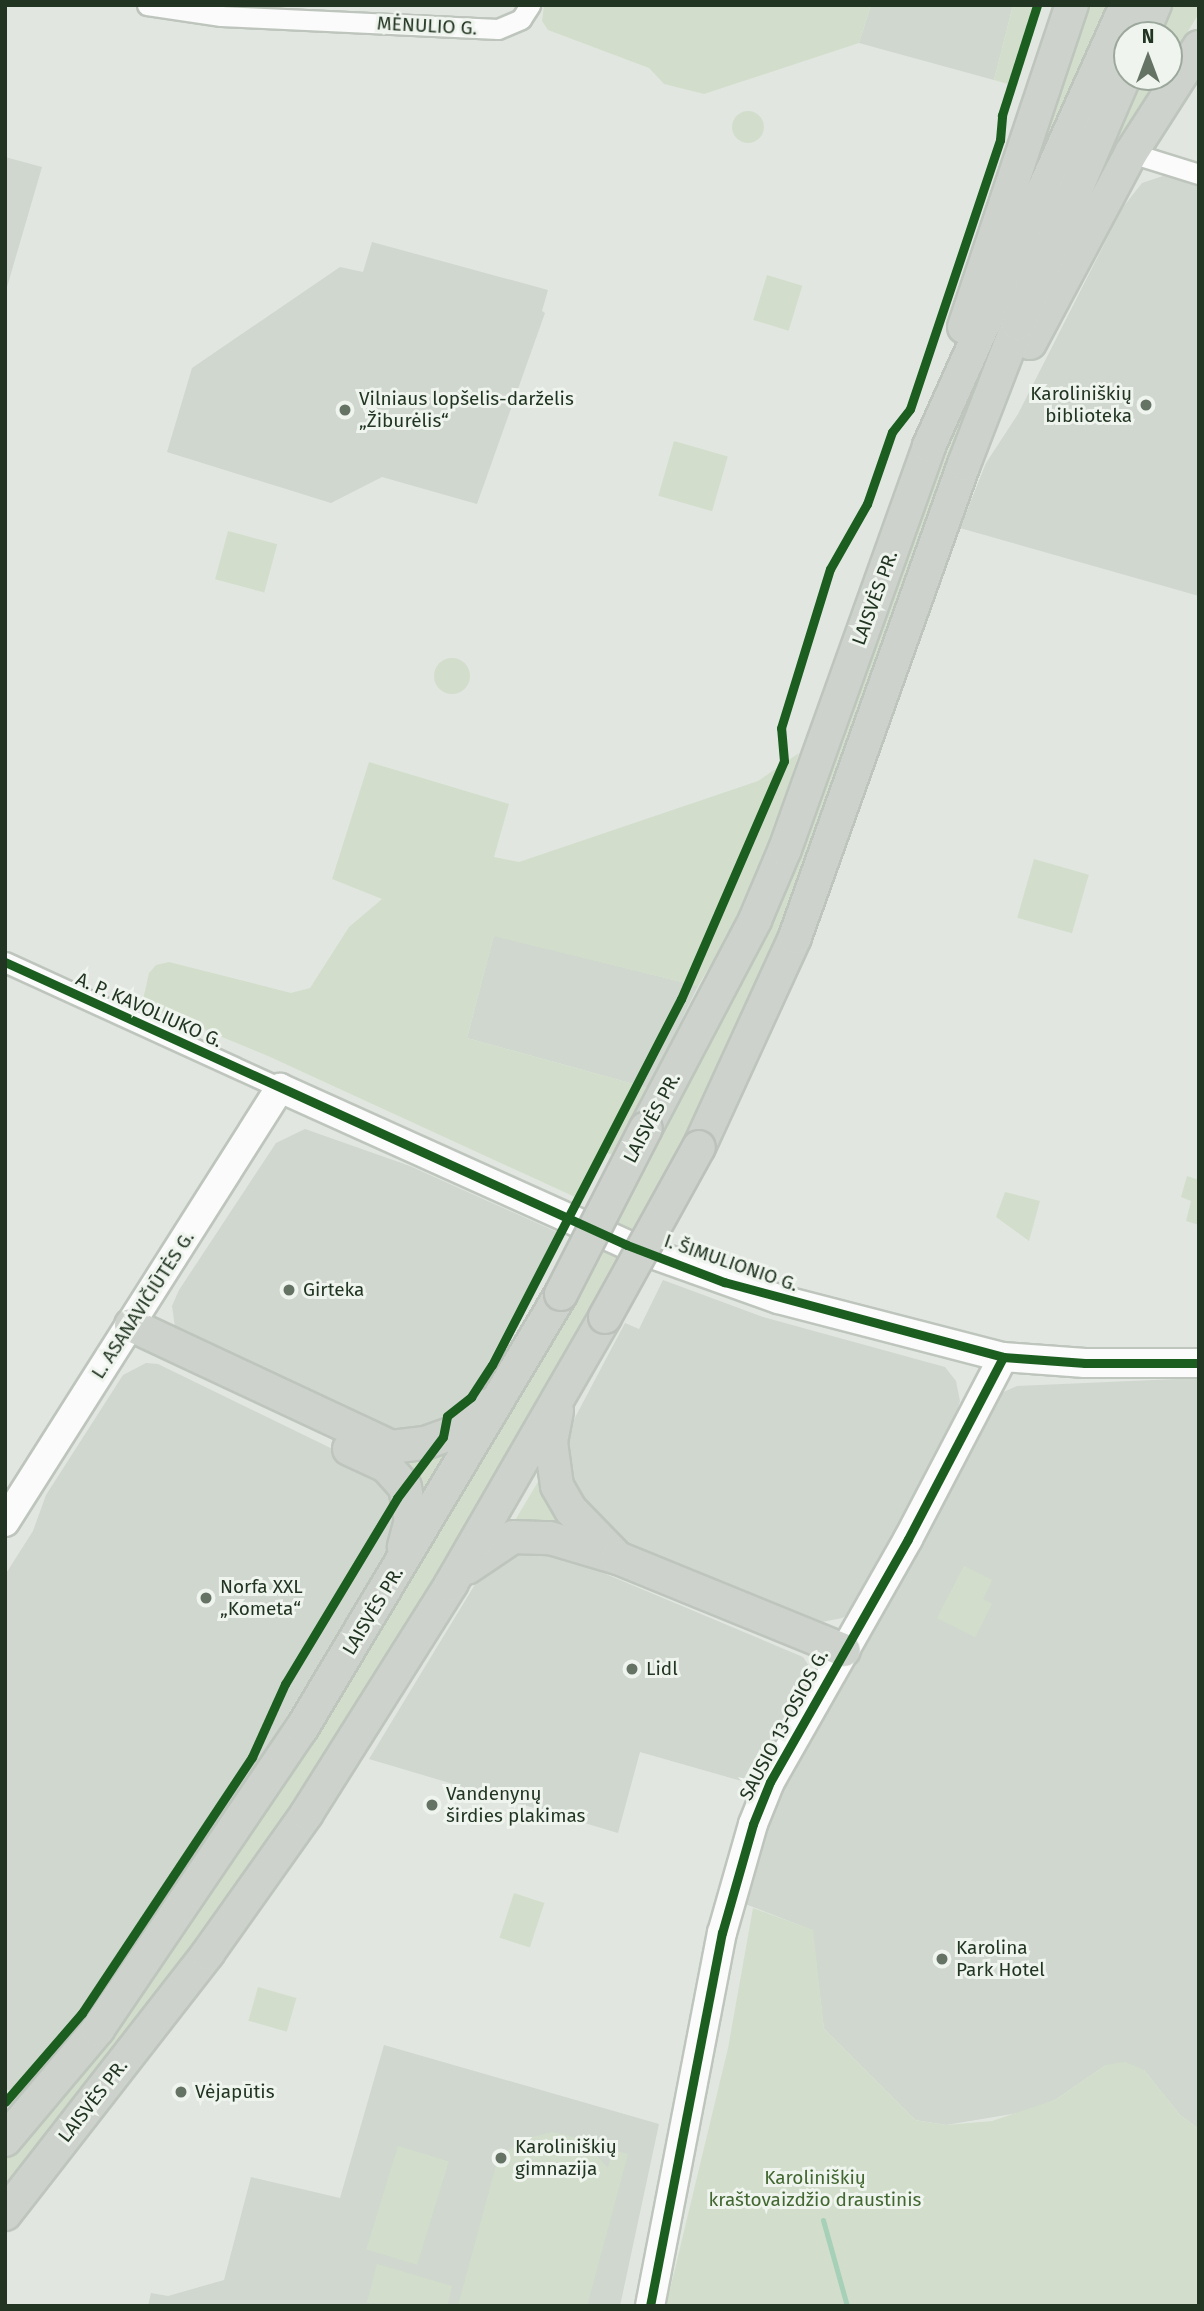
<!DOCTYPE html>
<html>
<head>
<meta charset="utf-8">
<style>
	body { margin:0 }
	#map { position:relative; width:1204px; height:2311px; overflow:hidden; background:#e1e6e0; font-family:"Fira Sans",sans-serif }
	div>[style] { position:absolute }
	.built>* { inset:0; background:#d0d7cf }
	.green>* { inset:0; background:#d2decb; transform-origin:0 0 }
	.round { border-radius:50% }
	.stream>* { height:5px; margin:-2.5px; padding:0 2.5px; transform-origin:2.5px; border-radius:2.5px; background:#a6d0b8 }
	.roads { filter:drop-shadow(2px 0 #bec5bd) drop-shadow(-2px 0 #bec5bd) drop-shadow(0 2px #bec5bd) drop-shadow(0 -2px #bec5bd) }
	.street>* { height:19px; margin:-9.5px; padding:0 9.5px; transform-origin:9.5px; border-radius:9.5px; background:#fafbfa }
	.secondary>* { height:28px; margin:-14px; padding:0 14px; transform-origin:14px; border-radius:14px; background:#fafbfa }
	.primary>* { height:32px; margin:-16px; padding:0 16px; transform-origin:16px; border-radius:16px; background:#cdd3cc }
	.bridges { filter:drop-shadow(2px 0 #bcc2bb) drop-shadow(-2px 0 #bcc2bb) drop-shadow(0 2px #bcc2bb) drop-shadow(0 -2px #bcc2bb) }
	.primary-bridge>* { height:32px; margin:-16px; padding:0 16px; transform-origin:16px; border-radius:16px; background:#cdd3cc }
	.cycleway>* { height:9px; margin:-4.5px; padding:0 4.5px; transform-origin:4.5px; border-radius:4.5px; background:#1b5e20 }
	.dots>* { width:19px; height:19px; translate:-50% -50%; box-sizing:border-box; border:4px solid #eff5ee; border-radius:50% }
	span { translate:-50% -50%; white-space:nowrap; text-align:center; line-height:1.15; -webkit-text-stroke:6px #eff5ee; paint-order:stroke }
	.street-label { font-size:19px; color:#223522 }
	.poi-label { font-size:19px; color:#223522 }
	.right { translate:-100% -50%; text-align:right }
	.left { translate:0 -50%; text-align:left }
	.park-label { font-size:19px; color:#426731 }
	.frame { position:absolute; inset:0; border:7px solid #223522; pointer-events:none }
	.north { position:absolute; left:1113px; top:21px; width:70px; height:70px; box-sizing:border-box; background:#eff5ee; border:2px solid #9da89c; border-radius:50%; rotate:0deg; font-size:19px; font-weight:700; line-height:28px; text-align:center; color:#223522 }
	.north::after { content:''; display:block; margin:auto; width:24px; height:32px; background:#657364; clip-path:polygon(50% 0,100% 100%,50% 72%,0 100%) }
</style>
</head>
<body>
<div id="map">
	<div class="built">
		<div style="clip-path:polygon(871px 5px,1013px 5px,994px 80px,859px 43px)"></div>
		<div style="clip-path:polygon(5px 157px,42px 167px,5px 294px)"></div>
		<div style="clip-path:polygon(1163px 176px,1199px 185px,1199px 596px,960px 528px,986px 463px,1018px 414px,1123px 207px,1142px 183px)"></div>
		<div style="clip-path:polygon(372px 242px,548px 290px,542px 311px,545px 313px,477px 504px,382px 477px,331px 503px,167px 452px,192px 368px,340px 267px,363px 272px)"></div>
		<div style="clip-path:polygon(494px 935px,698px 986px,648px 1088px,467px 1038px)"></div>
		<div style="clip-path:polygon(305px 1129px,410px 1166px,557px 1232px,462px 1413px,402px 1438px,186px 1339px,175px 1327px,172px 1306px,179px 1290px,276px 1143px)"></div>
		<div style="clip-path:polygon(663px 1280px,763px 1317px,945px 1367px,956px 1381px,960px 1401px,956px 1415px,924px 1483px,850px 1613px,842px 1618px,817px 1623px,620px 1542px,577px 1508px,561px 1444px,625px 1323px,639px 1329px)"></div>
		<div style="clip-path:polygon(146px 1363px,158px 1364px,382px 1473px,390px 1480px,400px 1537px,140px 1949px,26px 2095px,5px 2089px,5px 1575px,33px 1531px,46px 1495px,123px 1375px)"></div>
		<div style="clip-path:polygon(1199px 1378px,1199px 2129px,1180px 2115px,1144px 2070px,1106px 2065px,1055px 2100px,1024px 2112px,946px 2125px,915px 2120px,824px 2029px,812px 1930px,740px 1902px,777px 1796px,999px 1394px,1017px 1386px)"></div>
		<div style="clip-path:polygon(537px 1545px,803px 1657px,809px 1666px,809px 1686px,752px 1784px,640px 1752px,618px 1833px,369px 1759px,488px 1563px)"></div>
		<div style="clip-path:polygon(384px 2045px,659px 2124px,620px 2306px,148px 2306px,151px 2293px,168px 2296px,224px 2280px,251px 2177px,340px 2198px)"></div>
	</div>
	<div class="green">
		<div style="clip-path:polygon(544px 5px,871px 5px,859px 43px,704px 94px,664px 84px,649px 68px,548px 30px,542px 21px)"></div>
		<div style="clip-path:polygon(1013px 5px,1033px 5px,1008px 84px,994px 80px)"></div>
		<div style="clip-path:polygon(1084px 5px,1112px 5px,989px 289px)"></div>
		<div style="clip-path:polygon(1170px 5px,1199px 5px,1199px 13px,1169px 63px,1169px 35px,1157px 35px)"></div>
		<div style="clip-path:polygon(1138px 77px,1161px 77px,1080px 220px)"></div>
		<div class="round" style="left:732px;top:111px;width:32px;height:32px"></div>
		<div style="left:767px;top:275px;width:37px;height:47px;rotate:17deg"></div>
		<div style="clip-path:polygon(972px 388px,945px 479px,788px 913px,703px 1102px,621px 1265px,506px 1471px,249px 1880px,5px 2198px,5px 2159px,150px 1974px,251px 1835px,388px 1619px,746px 973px)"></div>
		<div style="left:674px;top:441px;width:56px;height:57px;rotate:16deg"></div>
		<div style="left:228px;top:531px;width:51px;height:50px;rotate:15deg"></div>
		<div class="round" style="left:434px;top:658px;width:36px;height:36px"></div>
		<div style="clip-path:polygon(799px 753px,769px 846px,739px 917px,698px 986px,494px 936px,467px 1038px,648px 1088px,613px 1155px,599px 1150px,575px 1197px,268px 1056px,142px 1004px,149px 973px,156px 965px,169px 962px,291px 993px,310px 988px,349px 927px,382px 899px,332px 879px,369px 762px,509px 804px,494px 857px,519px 862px,758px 781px)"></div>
		<div style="left:1034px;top:859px;width:57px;height:61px;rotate:16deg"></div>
		<div style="clip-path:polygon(1187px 1176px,1199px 1180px,1199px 1225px,1186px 1221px,1191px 1201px,1181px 1197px)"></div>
		<div style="clip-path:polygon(1005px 1192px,1040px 1201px,1029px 1241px,996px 1217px)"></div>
		<div style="clip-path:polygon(455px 1446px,425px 1512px,398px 1460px)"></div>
		<div style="clip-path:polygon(542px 1475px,569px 1530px,533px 1520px,514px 1522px)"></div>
		<div style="clip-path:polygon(964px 1566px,992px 1580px,983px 1599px,992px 1604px,975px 1637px,937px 1618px)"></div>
		<div style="left:514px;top:1893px;width:32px;height:47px;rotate:18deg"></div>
		<div style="clip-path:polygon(753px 1908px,813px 1930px,824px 2029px,915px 2120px,946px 2125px,992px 2121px,1055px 2100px,1106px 2065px,1125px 2062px,1144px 2070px,1180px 2115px,1199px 2129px,1199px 2306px,666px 2306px,728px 2048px)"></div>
		<div style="left:258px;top:1987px;width:40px;height:35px;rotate:16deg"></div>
		<div style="clip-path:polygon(553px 2132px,581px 2139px,608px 2168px,613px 2150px,628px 2154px,587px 2306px,458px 2306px,500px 2151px,506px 2152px,524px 2139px)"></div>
		<div style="left:398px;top:2146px;width:53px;height:108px;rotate:17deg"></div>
		<div style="clip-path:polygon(377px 2264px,452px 2286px,447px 2306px,367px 2303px)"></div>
	</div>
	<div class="stream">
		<div style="left:823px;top:2220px;width:89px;rotate:74.4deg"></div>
	</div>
	<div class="roads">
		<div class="street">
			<div style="left:147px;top:5px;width:75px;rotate:8.5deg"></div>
			<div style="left:221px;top:16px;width:277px;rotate:2.7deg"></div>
			<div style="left:498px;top:29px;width:25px;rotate:-23deg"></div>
			<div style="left:521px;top:19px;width:17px;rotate:-57deg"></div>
			<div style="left:1131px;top:153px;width:71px;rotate:17.2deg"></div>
			<div style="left:5px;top:962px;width:302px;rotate:24.6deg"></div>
		</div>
		<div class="secondary">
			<div style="left:5px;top:1522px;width:514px;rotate:-57.64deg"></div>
			<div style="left:280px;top:1088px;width:381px;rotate:24.3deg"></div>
			<div style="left:627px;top:1245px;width:160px;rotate:19.7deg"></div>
			<div style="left:778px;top:1299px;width:232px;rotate:14.5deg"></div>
			<div style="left:1003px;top:1357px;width:82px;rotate:4.2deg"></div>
			<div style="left:1085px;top:1363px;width:114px"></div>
			<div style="left:650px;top:2306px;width:380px;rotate:-79.1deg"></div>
			<div style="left:722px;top:1933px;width:113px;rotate:-74.1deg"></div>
			<div style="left:753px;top:1824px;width:45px;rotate:-68deg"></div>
			<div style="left:770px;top:1782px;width:279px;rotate:-60.4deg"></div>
			<div style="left:908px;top:1539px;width:205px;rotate:-62.4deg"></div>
		</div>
		<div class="primary">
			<div style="left:1142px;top:35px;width:33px;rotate:-67deg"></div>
			<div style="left:964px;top:327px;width:340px;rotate:-71.5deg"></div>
			<div style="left:1030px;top:343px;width:215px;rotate:-62deg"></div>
			<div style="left:1131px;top:153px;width:126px;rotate:-57.3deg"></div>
			<div style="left:646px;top:1128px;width:235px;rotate:-62.3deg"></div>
			<div style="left:755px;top:920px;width:77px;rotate:-67.1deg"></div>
			<div style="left:785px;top:849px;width:428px;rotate:-70.3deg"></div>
			<div style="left:929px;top:446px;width:483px;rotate:-65.9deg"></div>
			<div style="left:699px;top:1147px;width:231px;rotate:-65.4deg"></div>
			<div style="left:795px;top:937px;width:502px;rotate:-70.34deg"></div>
			<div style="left:964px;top:464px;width:150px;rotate:-68.9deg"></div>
			<div style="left:1018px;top:324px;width:275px;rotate:-66.7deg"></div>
			<div style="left:131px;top:1325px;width:287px;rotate:25.1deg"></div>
			<div style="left:391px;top:1447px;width:34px;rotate:-7deg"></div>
			<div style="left:425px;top:1443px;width:33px;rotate:-20deg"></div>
			<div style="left:456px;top:1432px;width:40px;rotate:-41deg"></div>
			<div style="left:557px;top:1411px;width:32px;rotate:101deg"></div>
			<div style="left:551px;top:1442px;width:44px;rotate:82.2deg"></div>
			<div style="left:557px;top:1486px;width:28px;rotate:60deg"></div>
			<div style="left:571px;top:1510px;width:62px;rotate:45.7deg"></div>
			<div style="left:349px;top:1449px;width:41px;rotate:24.7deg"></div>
			<div style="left:386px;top:1466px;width:28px;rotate:48deg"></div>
			<div style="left:405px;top:1487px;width:34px;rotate:80deg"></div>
			<div style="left:411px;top:1520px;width:28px;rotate:105deg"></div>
			<div style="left:467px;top:1568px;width:55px;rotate:-34deg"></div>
			<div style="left:513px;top:1537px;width:37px;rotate:2deg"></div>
			<div style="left:550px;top:1538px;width:71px;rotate:16.4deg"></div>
			<div style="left:618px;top:1558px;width:244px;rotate:22.2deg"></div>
			<div style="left:5px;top:2140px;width:145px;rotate:-50deg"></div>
			<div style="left:98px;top:2029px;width:364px;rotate:-55.9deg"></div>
			<div style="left:302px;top:1728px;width:505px;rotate:-59.17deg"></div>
			<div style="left:5px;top:2214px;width:331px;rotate:-52.1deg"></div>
			<div style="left:208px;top:1953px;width:171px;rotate:-54.7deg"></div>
			<div style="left:307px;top:1813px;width:271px;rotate:-57.8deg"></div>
			<div style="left:451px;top:1584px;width:308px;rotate:-60deg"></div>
		</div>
	</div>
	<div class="bridges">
		<div class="primary-bridge">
			<div style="left:561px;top:1294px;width:186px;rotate:-62.9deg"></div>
			<div style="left:605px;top:1317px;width:194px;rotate:-61.1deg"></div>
		</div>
	</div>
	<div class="cycleway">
		<div style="left:5px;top:962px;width:683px;rotate:24.46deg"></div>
		<div style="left:627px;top:1245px;width:104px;rotate:20.9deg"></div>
		<div style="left:724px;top:1282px;width:289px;rotate:15deg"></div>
		<div style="left:1003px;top:1357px;width:82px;rotate:4.2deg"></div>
		<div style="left:1085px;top:1363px;width:114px"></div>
		<div style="left:5px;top:2102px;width:118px;rotate:-49.1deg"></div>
		<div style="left:82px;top:2013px;width:307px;rotate:-56.4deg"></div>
		<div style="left:252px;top:1757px;width:80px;rotate:-65.7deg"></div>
		<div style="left:285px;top:1684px;width:217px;rotate:-58.9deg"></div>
		<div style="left:397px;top:1498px;width:76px;rotate:-53deg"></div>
		<div style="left:443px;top:1437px;width:21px;rotate:-79deg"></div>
		<div style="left:447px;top:1416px;width:31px;rotate:-38deg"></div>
		<div style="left:471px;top:1397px;width:38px;rotate:-57deg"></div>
		<div style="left:492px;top:1365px;width:412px;rotate:-62.7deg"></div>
		<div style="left:681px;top:999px;width:259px;rotate:-66.6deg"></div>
		<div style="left:784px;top:761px;width:33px;rotate:-95deg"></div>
		<div style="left:781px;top:728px;width:166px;rotate:-72.9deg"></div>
		<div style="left:830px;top:569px;width:75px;rotate:-60.4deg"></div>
		<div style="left:867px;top:504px;width:76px;rotate:-70.9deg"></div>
		<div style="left:892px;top:432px;width:29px;rotate:-52deg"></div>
		<div style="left:910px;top:409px;width:284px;rotate:-71.5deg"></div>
		<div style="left:1000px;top:140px;width:25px;rotate:-85deg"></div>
		<div style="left:1002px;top:115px;width:115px;rotate:-72.3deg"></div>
		<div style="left:650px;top:2306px;width:380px;rotate:-79.1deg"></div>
		<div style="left:722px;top:1933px;width:113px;rotate:-74.1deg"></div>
		<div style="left:753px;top:1824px;width:45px;rotate:-68deg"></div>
		<div style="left:770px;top:1782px;width:279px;rotate:-60.4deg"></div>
		<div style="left:908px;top:1539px;width:205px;rotate:-62.4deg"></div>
	</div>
	<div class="dots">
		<div style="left:1146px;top:405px;background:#657364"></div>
		<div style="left:345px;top:410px;background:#657364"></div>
		<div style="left:289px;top:1290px;background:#657364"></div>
		<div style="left:206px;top:1598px;background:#657364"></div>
		<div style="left:632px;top:1669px;background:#657364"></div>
		<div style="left:432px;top:1805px;background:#657364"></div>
		<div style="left:942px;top:1959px;background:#657364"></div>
		<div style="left:181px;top:2092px;background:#657364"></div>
		<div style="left:501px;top:2158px;background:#657364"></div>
	</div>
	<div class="street-label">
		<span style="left:427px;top:26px;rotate:3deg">MĖNULIO G.</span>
		<span style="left:875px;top:598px;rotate:-70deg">LAISVĖS PR.</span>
		<span style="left:149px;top:1010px;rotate:24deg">A. P. KAVOLIUKO G.</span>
		<span style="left:652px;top:1118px;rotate:-62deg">LAISVĖS PR.</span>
		<span style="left:731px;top:1263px;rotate:19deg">I. ŠIMULIONIO G.</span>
		<span style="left:143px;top:1305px;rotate:-57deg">L. ASANAVIČIŪTĖS G.</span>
		<span style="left:373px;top:1611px;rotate:-59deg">LAISVĖS PR.</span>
		<span style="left:784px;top:1725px;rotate:-62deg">SAUSIO 13-OSIOS G.</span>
		<span style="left:93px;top:2101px;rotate:-52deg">LAISVĖS PR.</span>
	</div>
	<div class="poi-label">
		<span class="right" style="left:1132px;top:405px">Karoliniškių<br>biblioteka</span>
		<span class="left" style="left:359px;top:410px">Vilniaus lopšelis-darželis<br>„Žiburėlis“</span>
		<span class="left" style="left:303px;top:1290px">Girteka</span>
		<span class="left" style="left:220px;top:1598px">Norfa XXL<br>„Kometa“</span>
		<span class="left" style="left:646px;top:1669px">Lidl</span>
		<span class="left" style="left:446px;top:1805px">Vandenynų<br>širdies plakimas</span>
		<span class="left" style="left:956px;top:1959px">Karolina<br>Park Hotel</span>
		<span class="left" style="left:195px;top:2092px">Vėjapūtis</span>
		<span class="left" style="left:515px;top:2158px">Karoliniškių<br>gimnazija</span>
	</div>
	<div class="park-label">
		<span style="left:815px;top:2189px">Karoliniškių<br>kraštovaizdžio draustinis</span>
	</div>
	<div class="frame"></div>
	<div class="north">N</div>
</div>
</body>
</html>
